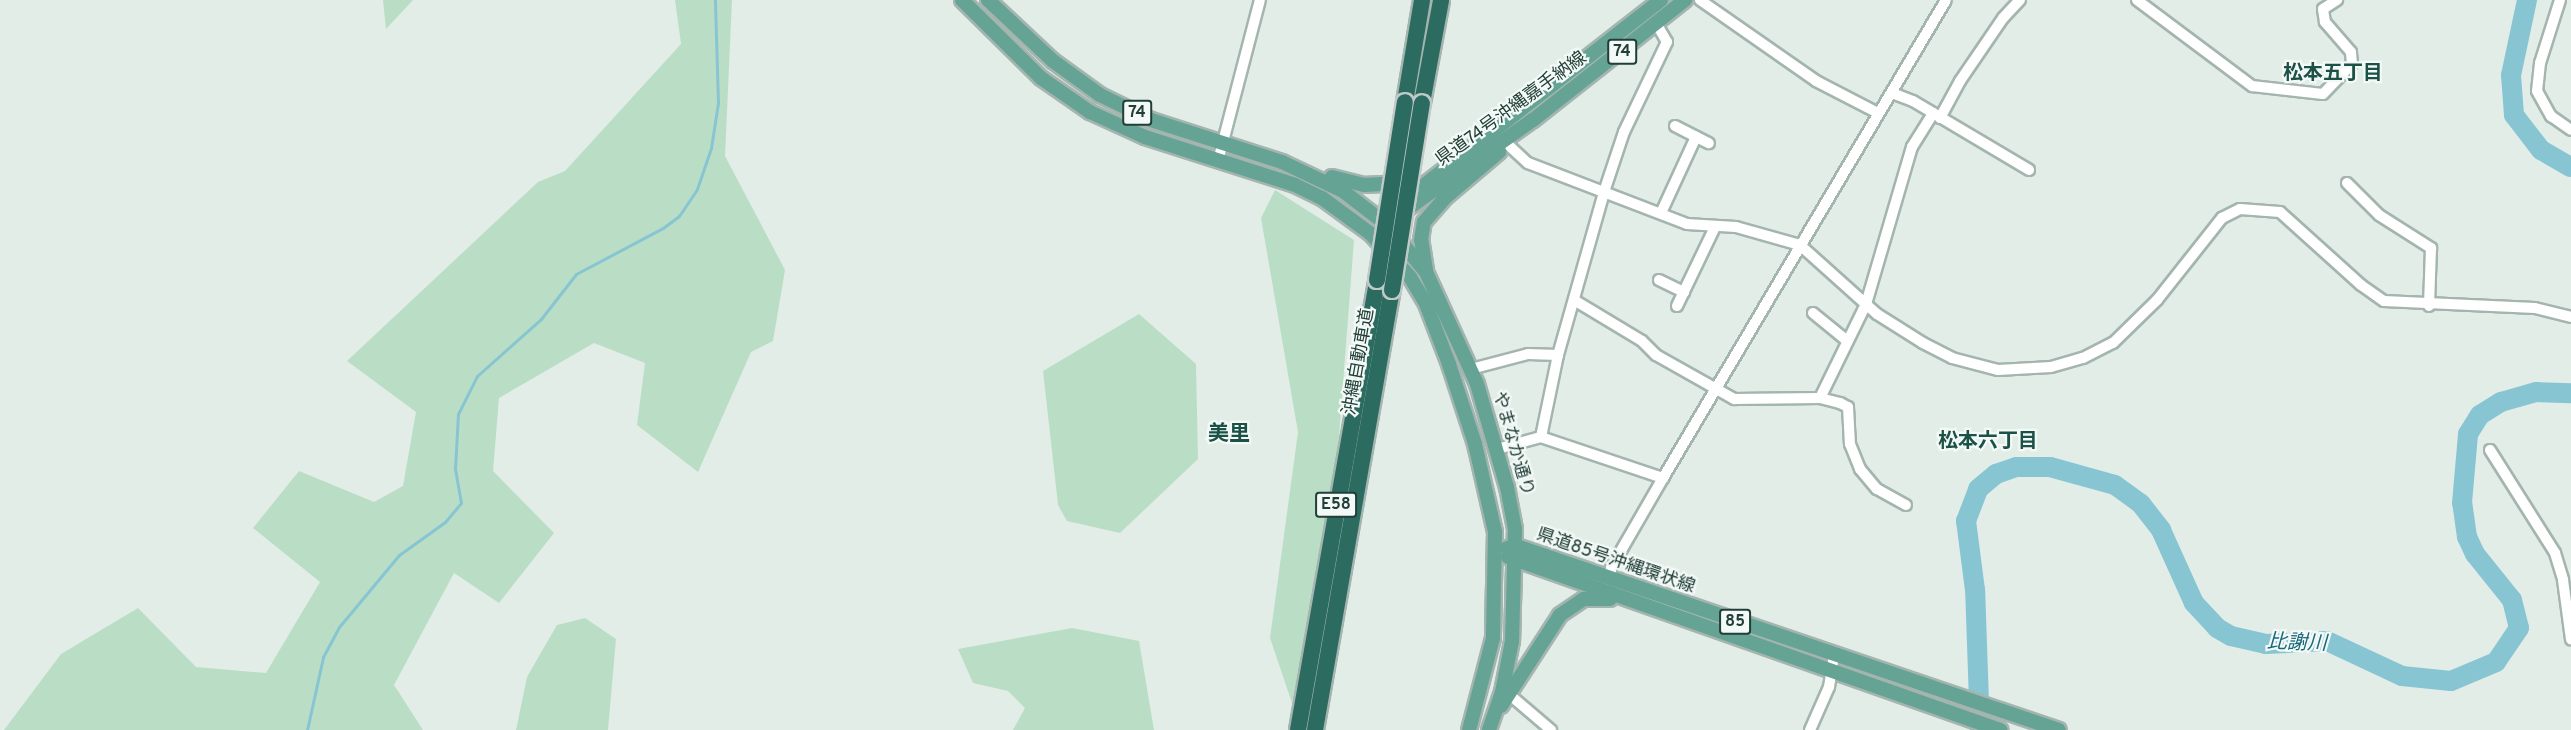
<!DOCTYPE html>
<html>
<head>
<meta charset="utf-8">
<style>
	body { margin:0 }
	#map { position:relative; width:2571px; height:730px; overflow:hidden; background:#e2ede8; font-family:Overpass,"Noto Sans JP",sans-serif }
	div>[style] { position:absolute }
	.green>* { inset:0; background:#badec5 }
	.stream>* { height:3px; margin:-1.5px; padding:0 1.5px; transform-origin:1.5px; border-radius:1.5px; background:#88c5d3 }
	.river>* { height:20px; margin:-10px; padding:0 10px; transform-origin:10px; border-radius:10px; background:#88c5d3 }
	.roads { filter:drop-shadow(2px 0 #a4b5af) drop-shadow(-2px 0 #a4b5af) drop-shadow(0 2px #a4b5af) drop-shadow(0 -2px #a4b5af) }
	.minor>* { height:10px; margin:-5px; padding:0 5px; transform-origin:5px; border-radius:5px; background:#fff }
	.major>* { height:14px; margin:-7px; padding:0 7px; transform-origin:7px; border-radius:7px; background:#65a395 }
	.highway>* { height:16px; margin:-8px; padding:0 8px; transform-origin:8px; border-radius:8px; background:#2c6b60 }
	.bridges { filter:drop-shadow(2px 0 #c1c9c7) drop-shadow(-2px 0 #c1c9c7) drop-shadow(0 2px #c1c9c7) drop-shadow(0 -2px #c1c9c7) }
	.highway-bridge>* { height:16px; margin:-8px; padding:0 8px; transform-origin:8px; border-radius:8px; background:#2c6b60 }
	span { translate:-50% -50%; white-space:nowrap; text-align:center; line-height:1.15; -webkit-text-stroke:4.5px #f3f9f6; paint-order:stroke }
	.shield-label span { padding:2px 4px; background:#f3f9f6; border:2px solid; border-radius:4px; -webkit-text-stroke-width:0 }
	.shield-label { font-size:16px; color:#213e37; font-weight:700 }
	.street-label { font-size:18px; color:#213e37 }
	.neighbourhood-label { font-size:20px; color:#1c5146; font-weight:700 }
	.water-label { font-size:20px; color:#19687c; font-style:italic }
	.quarter-label { font-size:21px; color:#1c5146; font-weight:700 }
</style>
</head>
<body>
<div id="map">
	<div class="green">
		<div style="clip-path:polygon(383px 0,413px 0,386px 29px)"></div>
		<div style="clip-path:polygon(675px 0,732px 0,725px 156px,785px 270px,773px 341px,751px 352px,698px 472px,637px 425px,645px 363px,594px 343px,499px 398px,493px 471px,554px 533px,499px 603px,454px 573px,394px 685px,423px 730px,4px 730px,61px 654px,138px 608px,196px 667px,266px 673px,320px 582px,253px 528px,299px 471px,374px 502px,403px 486px,416px 412px,347px 361px,538px 182px,565px 171px,681px 44px)"></div>
		<div style="clip-path:polygon(1275px 190px,1354px 240px,1337px 463px,1292px 703px,1270px 638px,1298px 432px,1261px 218px)"></div>
		<div style="clip-path:polygon(1139px 314px,1196px 364px,1198px 459px,1120px 533px,1067px 521px,1058px 505px,1043px 371px)"></div>
		<div style="clip-path:polygon(585px 618px,616px 639px,608px 730px,516px 730px,527px 677px,557px 625px)"></div>
		<div style="clip-path:polygon(1072px 628px,1139px 641px,1154px 730px,1013px 730px,1025px 708px,1008px 691px,973px 683px,958px 649px)"></div>
	</div>
	<div class="stream">
		<div style="left:307px;top:730px;width:75px;rotate:-77.6deg"></div>
		<div style="left:323px;top:657px;width:34px;rotate:-62deg"></div>
		<div style="left:339px;top:627px;width:94px;rotate:-50.2deg"></div>
		<div style="left:399px;top:555px;width:57px;rotate:-35.7deg"></div>
		<div style="left:445px;top:522px;width:25px;rotate:-50deg"></div>
		<div style="left:461px;top:503px;width:35px;rotate:-100deg"></div>
		<div style="left:455px;top:469px;width:55px;rotate:-86.9deg"></div>
		<div style="left:458px;top:414px;width:42px;rotate:-63.4deg"></div>
		<div style="left:477px;top:376px;width:86px;rotate:-41.7deg"></div>
		<div style="left:541px;top:319px;width:57px;rotate:-52.1deg"></div>
		<div style="left:576px;top:274px;width:98px;rotate:-27.9deg"></div>
		<div style="left:663px;top:228px;width:20px;rotate:-37deg"></div>
		<div style="left:679px;top:216px;width:32px;rotate:-56deg"></div>
		<div style="left:697px;top:189px;width:43px;rotate:-71.1deg"></div>
		<div style="left:711px;top:148px;width:46px;rotate:-81.2deg"></div>
		<div style="left:718px;top:103px;width:103px;rotate:-91.7deg"></div>
	</div>
	<div class="river">
		<div style="left:2527px;top:0;width:77px;rotate:102deg"></div>
		<div style="left:2511px;top:75px;width:40px;rotate:85.7deg"></div>
		<div style="left:2514px;top:115px;width:44px;rotate:52.4deg"></div>
		<div style="left:2541px;top:150px;width:34px;rotate:30deg"></div>
		<div style="left:1980px;top:730px;width:140px;rotate:-92deg"></div>
		<div style="left:1975px;top:590px;width:70px;rotate:-97.4deg"></div>
		<div style="left:1966px;top:521px;width:34px;rotate:-69deg"></div>
		<div style="left:1978px;top:489px;width:23px;rotate:-40deg"></div>
		<div style="left:1996px;top:474px;width:21px;rotate:-19deg"></div>
		<div style="left:2016px;top:467px;width:34px"></div>
		<div style="left:2050px;top:467px;width:67px;rotate:15.5deg"></div>
		<div style="left:2115px;top:485px;width:32px;rotate:36deg"></div>
		<div style="left:2141px;top:504px;width:33px;rotate:52deg"></div>
		<div style="left:2161px;top:530px;width:80px;rotate:65.7deg"></div>
		<div style="left:2194px;top:603px;width:34px;rotate:47deg"></div>
		<div style="left:2217px;top:628px;width:16px;rotate:30deg"></div>
		<div style="left:2231px;top:636px;width:36px;rotate:13deg"></div>
		<div style="left:2266px;top:644px;width:61px;rotate:-2.8deg"></div>
		<div style="left:2327px;top:641px;width:83px;rotate:25deg"></div>
		<div style="left:2402px;top:676px;width:49px;rotate:5.8deg"></div>
		<div style="left:2451px;top:681px;width:49px;rotate:-22.9deg"></div>
		<div style="left:2496px;top:662px;width:41px;rotate:-55.9deg"></div>
		<div style="left:2519px;top:628px;width:29px;rotate:-104deg"></div>
		<div style="left:2512px;top:600px;width:59px;rotate:-128.8deg"></div>
		<div style="left:2475px;top:554px;width:19px;rotate:-115deg"></div>
		<div style="left:2467px;top:537px;width:34px;rotate:-98deg"></div>
		<div style="left:2462px;top:503px;width:69px;rotate:-85deg"></div>
		<div style="left:2468px;top:434px;width:22px;rotate:-58deg"></div>
		<div style="left:2480px;top:415px;width:25px;rotate:-32deg"></div>
		<div style="left:2501px;top:402px;width:36px;rotate:-16deg"></div>
		<div style="left:2536px;top:392px;width:35px;rotate:2deg"></div>
	</div>
	<div class="roads">
		<div class="minor">
			<div style="left:1700px;top:0;width:141px;rotate:34.9deg"></div>
			<div style="left:1816px;top:81px;width:70px;rotate:27.3deg"></div>
			<div style="left:2137px;top:0;width:144px;rotate:36.8deg"></div>
			<div style="left:2252px;top:86px;width:71px;rotate:6.4deg"></div>
			<div style="left:2323px;top:94px;width:42px;rotate:-46deg"></div>
			<div style="left:2352px;top:64px;width:12px;rotate:-95deg"></div>
			<div style="left:2351px;top:52px;width:40px;rotate:-131deg"></div>
			<div style="left:2325px;top:22px;width:13px;rotate:-99deg"></div>
			<div style="left:2323px;top:9px;width:17px;rotate:-33deg"></div>
			<div style="left:2560px;top:0;width:66px;rotate:107.6deg"></div>
			<div style="left:2540px;top:63px;width:28px;rotate:96deg"></div>
			<div style="left:2537px;top:91px;width:29px;rotate:61deg"></div>
			<div style="left:2551px;top:116px;width:24px;rotate:35deg"></div>
			<div style="left:1892px;top:93px;width:22px;rotate:21deg"></div>
			<div style="left:1913px;top:101px;width:135px;rotate:30.7deg"></div>
			<div style="left:1940px;top:118px;width:42px;rotate:-61.6deg"></div>
			<div style="left:1960px;top:81px;width:76px;rotate:-55.7deg"></div>
			<div style="left:2003px;top:18px;width:25px;rotate:-47deg"></div>
			<div style="left:1675px;top:126px;width:38px;rotate:27deg"></div>
			<div style="left:1503px;top:140px;width:34px;rotate:43deg"></div>
			<div style="left:1528px;top:163px;width:170px;rotate:21deg"></div>
			<div style="left:1687px;top:224px;width:49px;rotate:3.5deg"></div>
			<div style="left:1736px;top:227px;width:66px;rotate:15.7deg"></div>
			<div style="left:1800px;top:245px;width:103px;rotate:41.9deg"></div>
			<div style="left:1877px;top:314px;width:54px;rotate:32.2deg"></div>
			<div style="left:1923px;top:343px;width:33px;rotate:27deg"></div>
			<div style="left:1952px;top:358px;width:48px;rotate:14.6deg"></div>
			<div style="left:1998px;top:370px;width:53px;rotate:-3.2deg"></div>
			<div style="left:2051px;top:367px;width:33px;rotate:-16deg"></div>
			<div style="left:2083px;top:358px;width:34px;rotate:-27deg"></div>
			<div style="left:2113px;top:343px;width:62px;rotate:-44.3deg"></div>
			<div style="left:2157px;top:300px;width:105px;rotate:-51.6deg"></div>
			<div style="left:2222px;top:218px;width:20px;rotate:-27deg"></div>
			<div style="left:2240px;top:209px;width:40px;rotate:4.3deg"></div>
			<div style="left:2280px;top:212px;width:109px;rotate:42deg"></div>
			<div style="left:2361px;top:285px;width:28px;rotate:35deg"></div>
			<div style="left:2384px;top:301px;width:151px;rotate:2.7deg"></div>
			<div style="left:2535px;top:308px;width:37px;rotate:14deg"></div>
			<div style="left:1218px;top:161px;width:166px;rotate:-75.4deg"></div>
			<div style="left:2347px;top:183px;width:45px;rotate:45deg"></div>
			<div style="left:2379px;top:215px;width:62px;rotate:32.4deg"></div>
			<div style="left:2431px;top:248px;width:58px;rotate:92deg"></div>
			<div style="left:1661px;top:213px;width:84px;rotate:-65.3deg"></div>
			<div style="left:1659px;top:280px;width:28px;rotate:26deg"></div>
			<div style="left:1574px;top:300px;width:79px;rotate:31.1deg"></div>
			<div style="left:1642px;top:341px;width:20px;rotate:45deg"></div>
			<div style="left:1656px;top:355px;width:90px;rotate:29.4deg"></div>
			<div style="left:1734px;top:399px;width:86px;rotate:-0.7deg"></div>
			<div style="left:1820px;top:398px;width:21px;rotate:14deg"></div>
			<div style="left:1840px;top:403px;width:9px;rotate:27deg"></div>
			<div style="left:1848px;top:407px;width:37px;rotate:87deg"></div>
			<div style="left:1850px;top:444px;width:27px;rotate:68deg"></div>
			<div style="left:1860px;top:469px;width:26px;rotate:50deg"></div>
			<div style="left:1877px;top:489px;width:33px;rotate:29deg"></div>
			<div style="left:1677px;top:306px;width:88px;rotate:-64.3deg"></div>
			<div style="left:1813px;top:313px;width:43px;rotate:39.3deg"></div>
			<div style="left:1471px;top:369px;width:59px;rotate:-14.7deg"></div>
			<div style="left:1528px;top:354px;width:30px;rotate:2deg"></div>
			<div style="left:1820px;top:398px;width:105px;rotate:-63.9deg"></div>
			<div style="left:1866px;top:304px;width:164px;rotate:-73.7deg"></div>
			<div style="left:1912px;top:147px;width:40px;rotate:-58deg"></div>
			<div style="left:1541px;top:437px;width:84px;rotate:-78.3deg"></div>
			<div style="left:1558px;top:355px;width:169px;rotate:-74.2deg"></div>
			<div style="left:1604px;top:192px;width:63px;rotate:-71.6deg"></div>
			<div style="left:1624px;top:132px;width:100px;rotate:-64.5deg"></div>
			<div style="left:1667px;top:42px;width:20px;rotate:-120deg"></div>
			<div style="left:1497px;top:449px;width:46px;rotate:-15.3deg"></div>
			<div style="left:1541px;top:437px;width:129px;rotate:18.6deg"></div>
			<div style="left:2490px;top:450px;width:122px;rotate:57.7deg"></div>
			<div style="left:2555px;top:553px;width:28px;rotate:73deg"></div>
			<div style="left:2563px;top:580px;width:60px;rotate:82.3deg"></div>
			<div style="left:1611px;top:580px;width:12px;rotate:-90deg"></div>
			<div style="left:1611px;top:568px;width:104px;rotate:-60deg"></div>
			<div style="left:1663px;top:478px;width:555px;rotate:-59.37deg"></div>
			<div style="left:1510px;top:695px;width:54px;rotate:40.5deg"></div>
			<div style="left:1810px;top:730px;width:47px;rotate:-66.2deg"></div>
			<div style="left:1829px;top:687px;width:32px;rotate:-81deg"></div>
		</div>
		<div class="major">
			<div style="left:962px;top:0;width:111px;rotate:44.6deg"></div>
			<div style="left:1041px;top:78px;width:60px;rotate:34.8deg"></div>
			<div style="left:1090px;top:112px;width:60px;rotate:24.4deg"></div>
			<div style="left:1145px;top:137px;width:157px;rotate:17.7deg"></div>
			<div style="left:1295px;top:185px;width:30px;rotate:26deg"></div>
			<div style="left:1322px;top:198px;width:61px;rotate:36.3deg"></div>
			<div style="left:1371px;top:234px;width:58px;rotate:47.8deg"></div>
			<div style="left:1410px;top:277px;width:31px;rotate:59deg"></div>
			<div style="left:1426px;top:304px;width:64px;rotate:69deg"></div>
			<div style="left:1449px;top:364px;width:84px;rotate:72deg"></div>
			<div style="left:1475px;top:444px;width:90px;rotate:77.2deg"></div>
			<div style="left:1495px;top:532px;width:106px;rotate:91.1deg"></div>
			<div style="left:1493px;top:638px;width:95px;rotate:104.6deg"></div>
			<div style="left:988px;top:0;width:89px;rotate:43.2deg"></div>
			<div style="left:1053px;top:61px;width:58px;rotate:35.9deg"></div>
			<div style="left:1100px;top:95px;width:57px;rotate:26.1deg"></div>
			<div style="left:1151px;top:120px;width:138px;rotate:17.8deg"></div>
			<div style="left:1282px;top:162px;width:68px;rotate:25.4deg"></div>
			<div style="left:1343px;top:191px;width:56px;rotate:37.7deg"></div>
			<div style="left:1387px;top:225px;width:61px;rotate:50.3deg"></div>
			<div style="left:1426px;top:272px;width:123px;rotate:65.5deg"></div>
			<div style="left:1477px;top:384px;width:107px;rotate:73.8deg"></div>
			<div style="left:1507px;top:487px;width:43px;rotate:79.2deg"></div>
			<div style="left:1515px;top:529px;width:112px;rotate:91.5deg"></div>
			<div style="left:1512px;top:641px;width:52px;rotate:101.1deg"></div>
			<div style="left:1502px;top:692px;width:40px;rotate:108.9deg"></div>
			<div style="left:1332px;top:177px;width:33px;rotate:14deg"></div>
			<div style="left:1364px;top:185px;width:37px;rotate:-3deg"></div>
			<div style="left:1423px;top:186px;width:302px;rotate:-38deg"></div>
			<div style="left:1400px;top:214px;width:163px;rotate:-35.3deg"></div>
			<div style="left:1533px;top:120px;width:194px;rotate:-38.3deg"></div>
			<div style="left:1426px;top:270px;width:30px;rotate:-99deg"></div>
			<div style="left:1421px;top:240px;width:18px;rotate:-81deg"></div>
			<div style="left:1424px;top:222px;width:33px;rotate:-49deg"></div>
			<div style="left:1446px;top:197px;width:70px;rotate:-40.3deg"></div>
			<div style="left:1507px;top:548px;width:9px;rotate:-13deg"></div>
			<div style="left:1516px;top:546px;width:573px;rotate:18.72deg"></div>
			<div style="left:1508px;top:557px;width:522px;rotate:19.37deg"></div>
			<div style="left:1501px;top:706px;width:108px;rotate:-57deg"></div>
			<div style="left:1560px;top:615px;width:29px;rotate:-34deg"></div>
			<div style="left:1584px;top:599px;width:26px"></div>
		</div>
		<div class="highway">
			<div style="left:1405px;top:102px;width:103px;rotate:-80.5deg"></div>
			<div style="left:1422px;top:103px;width:105px;rotate:-79.5deg"></div>
			<div style="left:1298px;top:730px;width:457px;rotate:-80deg"></div>
			<div style="left:1315px;top:730px;width:447px;rotate:-80.1deg"></div>
		</div>
	</div>
	<div class="bridges">
		<div class="highway-bridge">
			<div style="left:1377px;top:280px;width:180px;rotate:-81.1deg"></div>
			<div style="left:1392px;top:290px;width:189px;rotate:-80.9deg"></div>
		</div>
	</div>
	<div class="shield-label">
		<span style="left:1622px;top:52px">74</span>
		<span style="left:1137px;top:113px">74</span>
		<span style="left:1336px;top:505px">E58</span>
		<span style="left:1735px;top:622px">85</span>
	</div>
	<div class="street-label">
		<span style="left:1512px;top:110px;rotate:-36deg">県道74号沖縄嘉手納線</span>
		<span style="left:1360px;top:362px;rotate:-80deg">沖縄自動車道</span>
		<span style="left:1512px;top:444px;rotate:74deg">やまなか通り</span>
		<span style="left:1615px;top:562px;rotate:19deg">県道85号沖縄環状線</span>
	</div>
	<div class="neighbourhood-label">
		<span style="left:2333px;top:74px">松本五丁目</span>
		<span style="left:1988px;top:442px">松本六丁目</span>
	</div>
	<div class="water-label">
		<span style="left:2297px;top:644px;rotate:2deg">比謝川</span>
	</div>
	<div class="quarter-label">
		<span style="left:1229px;top:435px">美里</span>
	</div>
</div>
</body>
</html>
